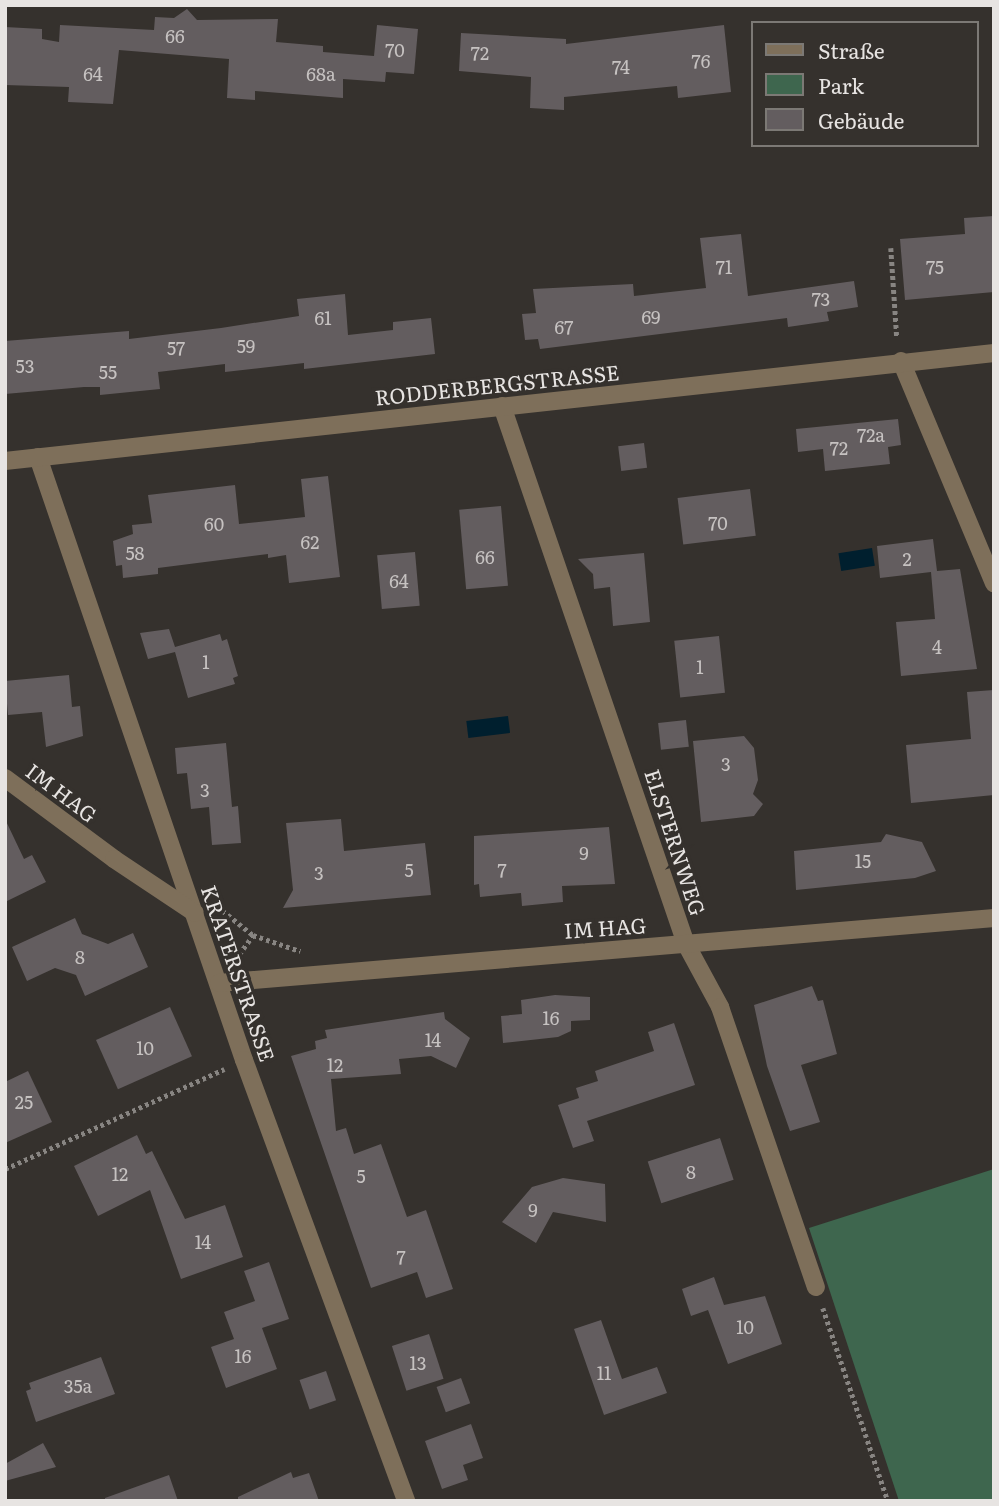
<!DOCTYPE html>
<html>
<head>
<meta charset="utf-8">
<style>
	body { margin:0 }
	#map { position:relative; width:999px; height:1506px; overflow:hidden; background:#35312d; font-family:Literata,serif }
	div>[style] { position:absolute }
	.green>* { inset:0; background:#3e664e }
	.water>* { inset:0; background:#001f2e; transform-origin:0 0 }
	.building>* { inset:0; background:#635d5f; transform-origin:0 0 }
	.path>* { height:4.5px; margin-top:-2.25px; transform-origin:0; background:repeating-linear-gradient(90deg,#888582 0 3.5px,transparent 0 7px) }
	.minor>* { height:18px; margin:-9px; padding:0 9px; transform-origin:9px; border-radius:9px; background:#7e6f5a }
	span { translate:-50% -50%; white-space:nowrap; text-align:center; line-height:1.15; -webkit-text-stroke:7px #35312d; paint-order:stroke }
	.number-label { font-size:18px; color:#c6c2c1 }
	.number-label span { -webkit-text-stroke-width:0 }
	.street-label { font-size:21px; color:#e7e4e2 }
	.frame { position:absolute; inset:0; border:7px solid #e7e4e2; pointer-events:none }
	.legend { position:absolute; left:751px; top:21px; width:228px; height:126px; box-sizing:border-box; background:#35312d; border:2px solid #7c7975; margin:0; padding:9px 12px; list-style:none; font-size:21px; color:#e7e4e2 }
	.legend li { display:flex; align-items:center; gap:14px; height:35px }
	.legend b { width:35px; border:2px solid #7c7975 }
</style>
</head>
<body>
<div id="map">
	<div class="green">
		<div style="clip-path:polygon(994px 1169px,994px 1501px,899px 1501px,809px 1228px)"></div>
	</div>
	<div class="water">
		<div style="left:872px;top:548px;width:18px;height:34px;rotate:81deg"></div>
		<div style="left:508px;top:716px;width:17px;height:42px;rotate:83deg"></div>
	</div>
	<div class="building">
		<div style="clip-path:polygon(187px 9px,197px 20px,278px 19px,276px 42px,323px 46px,323px 52px,374px 56px,377px 25px,418px 29px,414px 74px,386px 72px,385px 82px,343px 79px,343px 98px,255px 91px,255px 100px,227px 98px,229px 59px,119px 50px,113px 104px,68px 102px,69px 87px,5px 85px,5px 27px,42px 29px,42px 39px,59px 42px,60px 25px,154px 30px,155px 17px,174px 18px)"></div>
		<div style="clip-path:polygon(724px 25px,731px 92px,678px 98px,677px 86px,564px 97px,564px 110px,530px 108px,531px 77px,459px 71px,461px 33px,566px 39px,566px 44px)"></div>
		<div style="clip-path:polygon(994px 216px,994px 292px,905px 300px,900px 239px,965px 234px,964px 218px)"></div>
		<div style="clip-path:polygon(741px 234px,748px 296px,854px 281px,858px 307px,827px 312px,829px 321px,788px 327px,787px 318px,540px 349px,538px 339px,525px 340px,522px 314px,536px 313px,533px 289px,633px 284px,634px 296px,706px 288px,700px 238px)"></div>
		<div style="clip-path:polygon(345px 294px,348px 335px,393px 330px,393px 322px,431px 318px,435px 354px,304px 369px,304px 363px,225px 372px,225px 364px,158px 372px,160px 389px,100px 395px,100px 387px,84px 387px,5px 394px,5px 341px,129px 331px,129px 339px,221px 328px,299px 316px,297px 299px)"></div>
		<div style="clip-path:polygon(898px 419px,901px 445px,888px 447px,890px 464px,825px 471px,823px 449px,798px 452px,796px 429px)"></div>
		<div style="left:644px;top:443px;width:25px;height:26px;rotate:83deg"></div>
		<div style="clip-path:polygon(328px 476px,340px 577px,289px 583px,286px 555px,268px 558px,268px 554px,158px 568px,158px 574px,123px 578px,122px 565px,116px 566px,113px 541px,133px 534px,132px 525px,152px 523px,148px 495px,235px 485px,239px 524px,305px 517px,301px 479px)"></div>
		<div style="left:750px;top:489px;width:47px;height:73px;rotate:83deg"></div>
		<div style="left:501px;top:506px;width:80px;height:42px;rotate:85deg"></div>
		<div style="clip-path:polygon(933px 539px,937px 571px,960px 569px,977px 669px,901px 676px,896px 622px,935px 619px,931px 572px,880px 578px,877px 546px)"></div>
		<div style="left:415px;top:552px;width:54px;height:38px;rotate:85deg"></div>
		<div style="clip-path:polygon(644px 553px,650px 622px,613px 626px,610px 587px,594px 589px,593px 574px,578px 559px)"></div>
		<div style="clip-path:polygon(169px 629px,175px 647px,220px 634px,222px 641px,227px 639px,238px 676px,233px 678px,235px 684px,188px 698px,175px 652px,148px 659px,140px 633px)"></div>
		<div style="left:719px;top:636px;width:57px;height:45px;rotate:84deg"></div>
		<div style="clip-path:polygon(69px 675px,72px 707px,80px 706px,83px 736px,46px 747px,42px 712px,8px 715px,5px 681px)"></div>
		<div style="clip-path:polygon(994px 690px,994px 795px,911px 803px,906px 745px,971px 739px,967px 692px)"></div>
		<div style="left:686px;top:720px;width:27px;height:28px;rotate:84deg"></div>
		<div style="clip-path:polygon(744px 736px,754px 748px,758px 780px,753px 794px,763px 804px,754px 816px,701px 822px,693px 741px)"></div>
		<div style="clip-path:polygon(226px 743px,232px 807px,238px 806px,241px 843px,212px 845px,209px 807px,191px 809px,187px 773px,177px 774px,175px 748px)"></div>
		<div style="clip-path:polygon(5px 819px,24px 859px,32px 855px,46px 882px,5px 902px)"></div>
		<div style="clip-path:polygon(341px 819px,344px 851px,425px 843px,431px 895px,283px 908px,293px 890px,286px 823px)"></div>
		<div style="clip-path:polygon(609px 827px,615px 884px,562px 886px,563px 902px,522px 906px,521px 893px,480px 897px,479px 884px,474px 885px,474px 836px)"></div>
		<div style="clip-path:polygon(886px 834px,922px 842px,936px 871px,915px 878px,796px 890px,794px 851px,881px 842px)"></div>
		<div style="clip-path:polygon(75px 918px,82px 934px,108px 944px,133px 933px,148px 967px,85px 996px,76px 975px,55px 968px,27px 981px,12px 947px)"></div>
		<div style="clip-path:polygon(812px 986px,818px 1001px,823px 1000px,837px 1054px,801px 1065px,820px 1122px,790px 1131px,767px 1066px,754px 1005px)"></div>
		<div style="clip-path:polygon(555px 995px,590px 997px,590px 1020px,571px 1021px,571px 1031px,558px 1037px,503px 1043px,501px 1016px,522px 1014px,521px 1000px)"></div>
		<div style="left:170px;top:1007px;width:54px;height:81px;rotate:66deg"></div>
		<div style="clip-path:polygon(444px 1012px,445px 1019px,470px 1038px,456px 1068px,431px 1056px,399px 1059px,401px 1074px,331px 1079px,336px 1131px,346px 1128px,354px 1154px,381px 1144px,407px 1217px,426px 1210px,453px 1289px,426px 1298px,417px 1272px,371px 1288px,291px 1056px,316px 1049px,315px 1041px,327px 1038px,325px 1030px)"></div>
		<div style="clip-path:polygon(674px 1023px,695px 1085px,587px 1121px,594px 1141px,573px 1148px,558px 1105px,579px 1098px,576px 1088px,598px 1081px,595px 1071px,654px 1051px,648px 1032px)"></div>
		<div style="clip-path:polygon(28px 1071px,52px 1122px,5px 1143px,5px 1082px)"></div>
		<div style="clip-path:polygon(137px 1135px,146px 1154px,152px 1151px,185px 1219px,225px 1205px,243px 1257px,181px 1279px,150px 1190px,98px 1216px,74px 1166px)"></div>
		<div style="left:720px;top:1138px;width:44px;height:76px;rotate:72deg"></div>
		<div style="clip-path:polygon(563px 1178px,605px 1184px,606px 1222px,553px 1212px,536px 1243px,502px 1222px,532px 1187px)"></div>
		<div style="clip-path:polygon(269px 1262px,289px 1319px,262px 1328px,277px 1369px,226px 1388px,211px 1347px,234px 1339px,224px 1312px,255px 1301px,244px 1271px)"></div>
		<div style="clip-path:polygon(714px 1277px,724px 1305px,765px 1296px,782px 1344px,728px 1364px,708px 1310px,691px 1316px,682px 1289px)"></div>
		<div style="clip-path:polygon(601px 1320px,622px 1379px,657px 1367px,667px 1393px,604px 1415px,574px 1329px)"></div>
		<div style="left:429px;top:1334px;width:47px;height:39px;rotate:72deg"></div>
		<div style="clip-path:polygon(101px 1357px,115px 1394px,36px 1422px,26px 1391px,31px 1389px,29px 1383px)"></div>
		<div style="left:326px;top:1371px;width:31px;height:28px;rotate:71deg"></div>
		<div style="left:461px;top:1378px;width:27px;height:26px;rotate:70deg"></div>
		<div style="clip-path:polygon(471px 1424px,483px 1458px,463px 1465px,468px 1480px,442px 1489px,425px 1441px)"></div>
		<div style="clip-path:polygon(43px 1443px,56px 1467px,5px 1481px,5px 1464px)"></div>
		<div style="clip-path:polygon(291px 1472px,293px 1478px,309px 1473px,319px 1501px,238px 1501px,238px 1497px)"></div>
		<div style="clip-path:polygon(169px 1475px,178px 1501px,105px 1501px,105px 1498px)"></div>
	</div>
	<div class="path">
		<div style="left:891px;top:248px;width:90px;rotate:86.2deg"></div>
		<div style="left:217px;top:906px;width:46px;rotate:38.9deg"></div>
		<div style="left:253px;top:935px;width:50px;rotate:18.8deg"></div>
		<div style="left:235px;top:960px;width:31px;rotate:-54deg"></div>
		<div style="left:5px;top:1169px;width:241px;rotate:-24.5deg"></div>
		<div style="left:823px;top:1308px;width:204px;rotate:71.4deg"></div>
	</div>
	<div class="minor">
		<div style="left:901px;top:361px;width:241px;rotate:67.3deg"></div>
		<div style="left:502px;top:406px;width:569px;rotate:71.12deg"></div>
		<div style="left:686px;top:944px;width:72px;rotate:61.6deg"></div>
		<div style="left:720px;top:1007px;width:296px;rotate:71.1deg"></div>
		<div style="left:38px;top:457px;width:637px;rotate:71.14deg"></div>
		<div style="left:244px;top:1060px;width:470px;rotate:69.8deg"></div>
		<div style="left:5px;top:461px;width:995px;rotate:-6.23deg"></div>
		<div style="left:5px;top:778px;width:136px;rotate:36.6deg"></div>
		<div style="left:114px;top:859px;width:97px;rotate:33.7deg"></div>
		<div style="left:219px;top:983px;width:778px;rotate:-4.79deg"></div>
	</div>
	<div class="number-label">
		<span style="left:175px;top:36px">66</span>
		<span style="left:395px;top:50px">70</span>
		<span style="left:480px;top:53px">72</span>
		<span style="left:701px;top:61px">76</span>
		<span style="left:621px;top:67px">74</span>
		<span style="left:93px;top:74px">64</span>
		<span style="left:321px;top:74px">68a</span>
		<span style="left:724px;top:267px">71</span>
		<span style="left:935px;top:267px">75</span>
		<span style="left:821px;top:299px">73</span>
		<span style="left:651px;top:317px">69</span>
		<span style="left:323px;top:318px">61</span>
		<span style="left:564px;top:327px">67</span>
		<span style="left:246px;top:346px">59</span>
		<span style="left:176px;top:348px">57</span>
		<span style="left:25px;top:366px">53</span>
		<span style="left:108px;top:372px">55</span>
		<span style="left:871px;top:435px">72a</span>
		<span style="left:839px;top:448px">72</span>
		<span style="left:718px;top:523px">70</span>
		<span style="left:214px;top:524px">60</span>
		<span style="left:310px;top:542px">62</span>
		<span style="left:135px;top:553px">58</span>
		<span style="left:485px;top:557px">66</span>
		<span style="left:907px;top:559px">2</span>
		<span style="left:399px;top:581px">64</span>
		<span style="left:937px;top:647px">4</span>
		<span style="left:206px;top:662px">1</span>
		<span style="left:700px;top:667px">1</span>
		<span style="left:726px;top:764px">3</span>
		<span style="left:205px;top:790px">3</span>
		<span style="left:584px;top:853px">9</span>
		<span style="left:863px;top:861px">15</span>
		<span style="left:409px;top:870px">5</span>
		<span style="left:502px;top:870px">7</span>
		<span style="left:319px;top:873px">3</span>
		<span style="left:80px;top:957px">8</span>
		<span style="left:551px;top:1018px">16</span>
		<span style="left:433px;top:1040px">14</span>
		<span style="left:145px;top:1048px">10</span>
		<span style="left:335px;top:1065px">12</span>
		<span style="left:24px;top:1102px">25</span>
		<span style="left:691px;top:1172px">8</span>
		<span style="left:120px;top:1174px">12</span>
		<span style="left:361px;top:1176px">5</span>
		<span style="left:533px;top:1210px">9</span>
		<span style="left:203px;top:1242px">14</span>
		<span style="left:401px;top:1257px">7</span>
		<span style="left:745px;top:1327px">10</span>
		<span style="left:243px;top:1356px">16</span>
		<span style="left:418px;top:1363px">13</span>
		<span style="left:604px;top:1373px">11</span>
		<span style="left:78px;top:1386px">35a</span>
	</div>
	<div class="street-label">
		<span style="left:497px;top:384px;rotate:-6deg">RODDERBERGSTRASSE</span>
		<span style="left:62px;top:792px;rotate:37deg">IM HAG</span>
		<span style="left:676px;top:842px;rotate:72deg">ELSTERNWEG</span>
		<span style="left:605px;top:927px;rotate:-4deg">IM HAG</span>
		<span style="left:239px;top:973px;rotate:71deg">KRATERSTRASSE</span>
	</div>
	<div class="frame"></div>
	<ul class="legend">
	<li><b style="height:9px;background:#7e6f5a"></b>Straße</li>
	<li><b style="height:19px;background:#3e664e"></b>Park</li>
	<li><b style="height:19px;background:#635d5f"></b>Gebäude</li>
	</ul>
</div>
</body>
</html>
